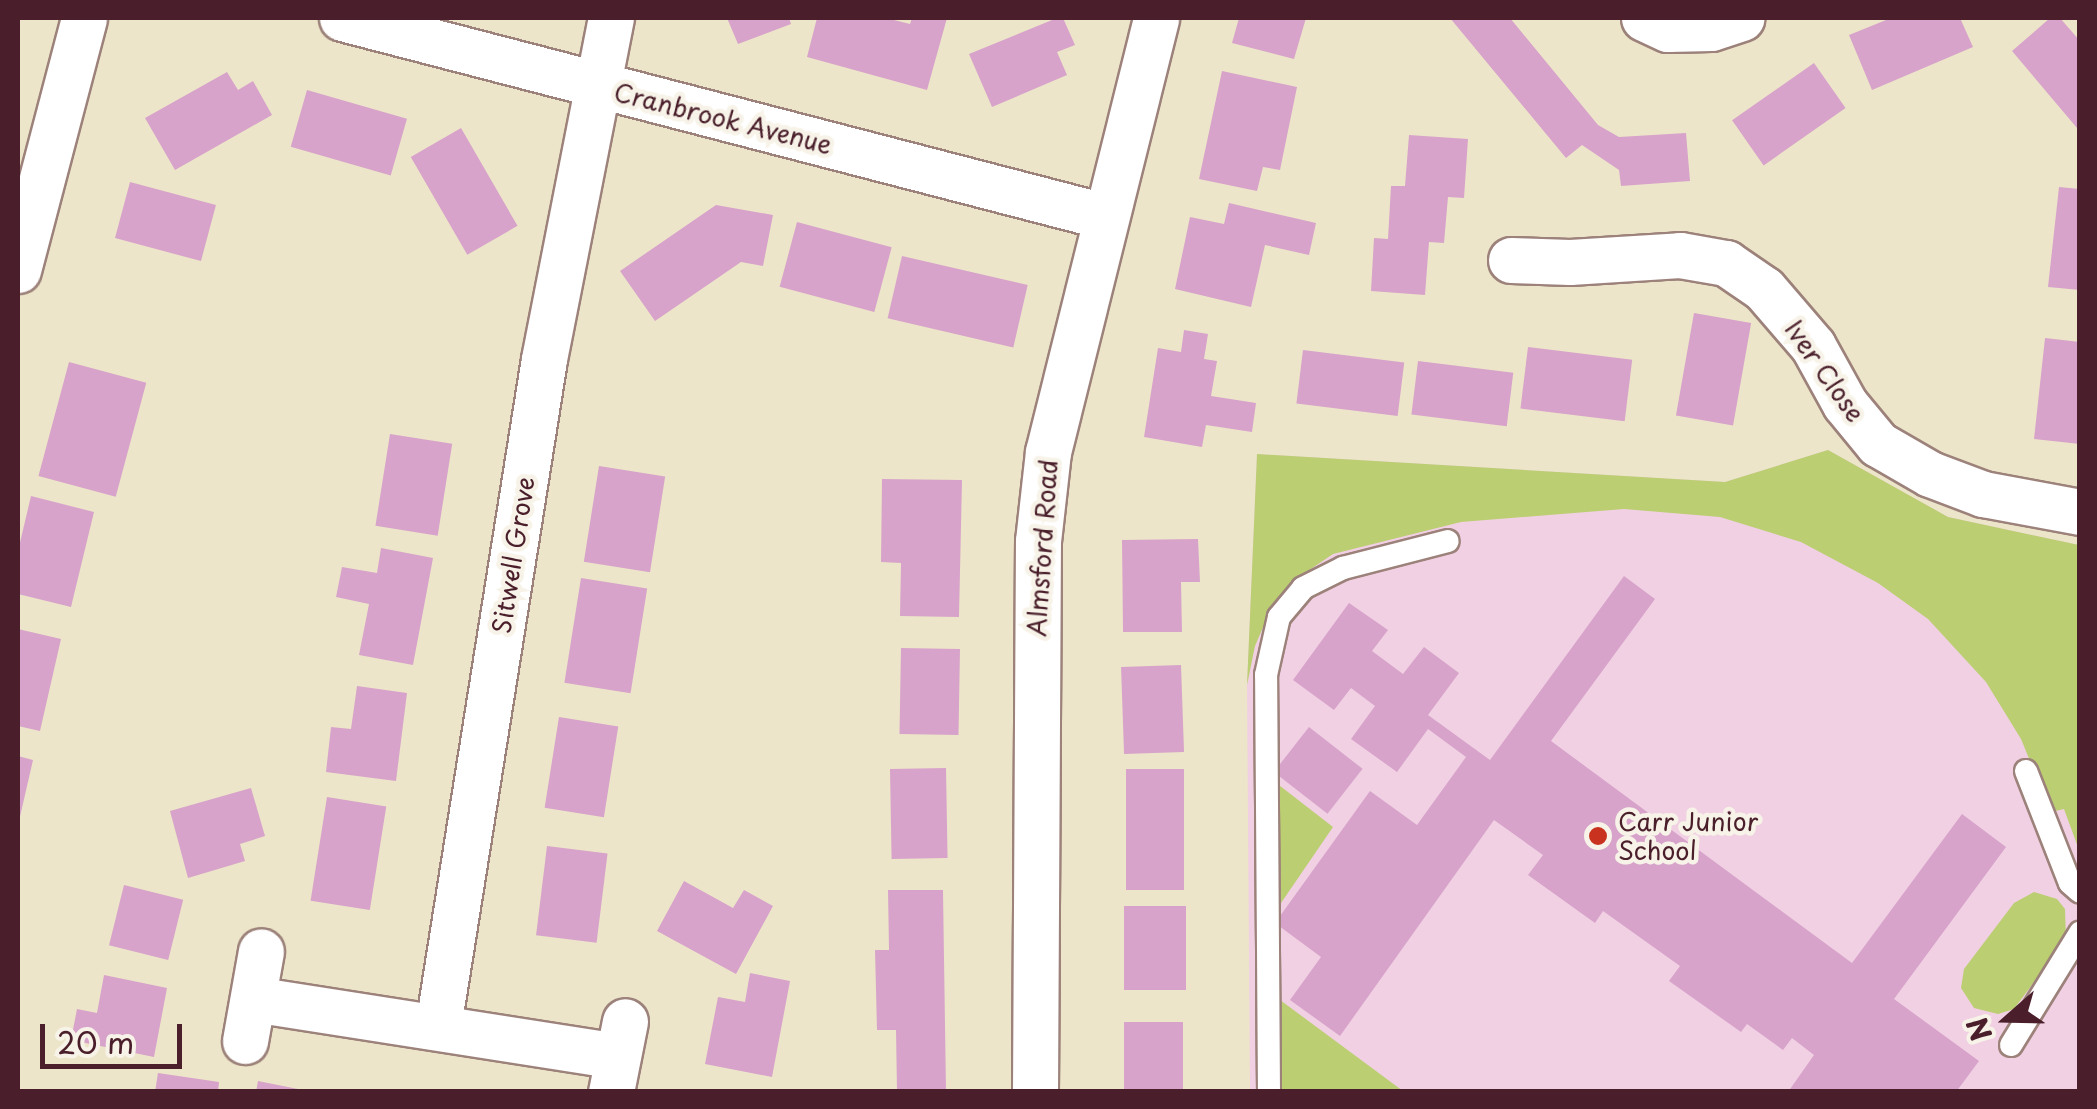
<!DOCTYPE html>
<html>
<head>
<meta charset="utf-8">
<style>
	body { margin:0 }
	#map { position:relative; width:2097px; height:1109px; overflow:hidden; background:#ede5c9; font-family:"Playpen Sans",sans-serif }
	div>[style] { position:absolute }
	.built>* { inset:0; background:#f1d0e3 }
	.green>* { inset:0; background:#bbce71 }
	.building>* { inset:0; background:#d7a3ca; transform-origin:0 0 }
	.roads { filter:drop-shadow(2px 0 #9c827a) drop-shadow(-2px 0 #9c827a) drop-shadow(0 2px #9c827a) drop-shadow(0 -2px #9c827a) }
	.lane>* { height:22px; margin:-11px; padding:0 11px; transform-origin:11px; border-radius:11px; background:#fff }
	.street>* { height:45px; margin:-22.5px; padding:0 22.5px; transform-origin:22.5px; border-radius:22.5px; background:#fff }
	.dots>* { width:28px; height:28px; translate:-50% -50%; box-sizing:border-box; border:5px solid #f7f3e8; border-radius:50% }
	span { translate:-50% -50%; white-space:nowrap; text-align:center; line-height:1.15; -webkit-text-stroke:9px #f7f3e8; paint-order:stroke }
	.street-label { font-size:25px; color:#4a1f2b }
	.poi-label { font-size:25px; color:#4a1f2b }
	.left { translate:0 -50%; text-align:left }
	.frame { position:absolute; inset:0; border:20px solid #4a1f2b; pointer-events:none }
	.north { position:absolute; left:1957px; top:969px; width:100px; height:100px; -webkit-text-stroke:8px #f7f3e8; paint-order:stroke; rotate:250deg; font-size:28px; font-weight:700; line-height:40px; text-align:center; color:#4a1f2b }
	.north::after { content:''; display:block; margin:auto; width:35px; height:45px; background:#4a1f2b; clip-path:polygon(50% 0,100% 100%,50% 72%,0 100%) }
	.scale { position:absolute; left:40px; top:1024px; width:142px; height:45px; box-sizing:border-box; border:5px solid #4a1f2b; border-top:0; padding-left:12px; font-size:30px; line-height:35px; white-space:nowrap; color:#4a1f2b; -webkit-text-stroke:8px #f7f3e8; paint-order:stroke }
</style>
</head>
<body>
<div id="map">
	<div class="built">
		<div style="clip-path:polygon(1828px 450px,1948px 517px,2079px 545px,2079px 1091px,1250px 1092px,1247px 685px,1257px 454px,1725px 482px)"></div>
	</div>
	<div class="green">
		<div style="clip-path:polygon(1828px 450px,1948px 517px,2079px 545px,2079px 850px,2064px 809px,2051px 812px,2021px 739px,1986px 682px,1928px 619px,1878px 583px,1801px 542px,1720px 517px,1624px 509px,1461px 522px,1333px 554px,1296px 579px,1270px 611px,1255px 646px,1247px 685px,1257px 454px,1725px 482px)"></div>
		<div style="clip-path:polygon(1275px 782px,1333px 827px,1281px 903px)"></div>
		<div style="clip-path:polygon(2034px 892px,2057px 899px,2065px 909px,2066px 939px,2014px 1009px,1998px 1014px,1974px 1008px,1961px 988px,1964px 969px,2014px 903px)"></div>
		<div style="clip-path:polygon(1276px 997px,1403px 1091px,1278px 1091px)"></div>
	</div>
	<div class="building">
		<div style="clip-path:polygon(727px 18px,789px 18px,791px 24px,738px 44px)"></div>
		<div style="clip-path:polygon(817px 18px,886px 18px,910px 24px,912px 18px,947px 18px,927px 90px,807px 57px)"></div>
		<div style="clip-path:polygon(1057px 18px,1063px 18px,1075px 45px,1057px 52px,1067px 75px,992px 107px,969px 54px)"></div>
		<div style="clip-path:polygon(1239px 18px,1306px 18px,1294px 59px,1232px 43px)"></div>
		<div style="clip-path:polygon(1450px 18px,1510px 18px,1598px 125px,1619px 137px,1686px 133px,1690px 181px,1621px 186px,1619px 170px,1582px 145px,1566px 158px)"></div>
		<div style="clip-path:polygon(1891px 18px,1960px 18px,1973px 47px,1872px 90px,1849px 35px)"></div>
		<div style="clip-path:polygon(2050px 18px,2060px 18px,2080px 41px,2077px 128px,2012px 51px)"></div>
		<div style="left:1814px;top:63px;width:55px;height:100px;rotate:55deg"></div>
		<div style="clip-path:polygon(1222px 71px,1297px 87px,1280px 170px,1263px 167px,1257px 191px,1199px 179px)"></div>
		<div style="clip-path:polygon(227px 72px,238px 90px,253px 81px,272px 115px,175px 170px,145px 118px)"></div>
		<div style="left:307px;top:90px;width:104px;height:59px;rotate:16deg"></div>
		<div style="left:461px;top:128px;width:113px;height:58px;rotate:60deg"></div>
		<div style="clip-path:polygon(1409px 135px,1468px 139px,1464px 198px,1448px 197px,1444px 243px,1429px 242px,1425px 295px,1371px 291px,1374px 238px,1388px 239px,1391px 186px,1405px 186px)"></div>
		<div style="left:130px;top:182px;width:89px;height:58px;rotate:15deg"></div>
		<div style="clip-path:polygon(2059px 187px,2080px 189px,2080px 290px,2048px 287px)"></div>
		<div style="clip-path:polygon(1229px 203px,1316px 223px,1309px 255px,1265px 245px,1251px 307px,1175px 289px,1190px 217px,1224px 224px)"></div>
		<div style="clip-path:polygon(716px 205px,773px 215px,763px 266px,741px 262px,655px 321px,620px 271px)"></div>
		<div style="left:797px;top:222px;width:98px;height:67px;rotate:15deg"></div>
		<div style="left:902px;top:256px;width:129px;height:64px;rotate:13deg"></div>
		<div style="left:1694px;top:313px;width:58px;height:104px;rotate:10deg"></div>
		<div style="clip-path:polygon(1184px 330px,1208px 334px,1204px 359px,1217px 361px,1211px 396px,1256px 403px,1252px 432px,1206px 425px,1202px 447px,1144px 437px,1158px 348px,1181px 352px)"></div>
		<div style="clip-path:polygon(2045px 338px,2080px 342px,2080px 444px,2034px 439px)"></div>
		<div style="left:1528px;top:347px;width:105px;height:62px;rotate:7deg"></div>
		<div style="left:1303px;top:350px;width:102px;height:54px;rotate:7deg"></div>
		<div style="left:1418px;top:361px;width:96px;height:54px;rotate:7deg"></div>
		<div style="left:69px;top:362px;width:80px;height:118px;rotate:15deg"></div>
		<div style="left:390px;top:434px;width:63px;height:93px;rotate:9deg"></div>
		<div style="left:599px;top:466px;width:67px;height:97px;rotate:9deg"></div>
		<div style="clip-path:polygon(882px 479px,962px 480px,959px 617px,900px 616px,901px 563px,881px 562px)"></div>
		<div style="clip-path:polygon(31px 496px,94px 512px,71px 607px,18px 594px,18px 551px)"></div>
		<div style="clip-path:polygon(1198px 539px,1200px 582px,1181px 582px,1182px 632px,1123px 632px,1122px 540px)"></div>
		<div style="clip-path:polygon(381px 548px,433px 558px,413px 665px,359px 655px,369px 604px,336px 597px,342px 567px,377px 573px)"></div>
		<div style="clip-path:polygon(1624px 576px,1655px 599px,1551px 741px,1852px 963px,1962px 814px,2006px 847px,1894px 999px,1979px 1061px,1956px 1092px,1788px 1092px,1814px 1055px,1792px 1038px,1783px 1050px,1747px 1024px,1741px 1032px,1669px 981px,1680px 966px,1603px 911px,1595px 923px,1528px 875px,1543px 855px,1494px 820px,1340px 1036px,1290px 1000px,1321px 957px,1275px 923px,1370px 791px,1417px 825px,1466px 757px,1428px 729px,1397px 772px,1351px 739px,1375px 706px,1351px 688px,1334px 710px,1293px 680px,1349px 603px,1388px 630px,1372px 651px,1403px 674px,1424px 647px,1459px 673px,1428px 715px,1490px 760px)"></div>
		<div style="left:581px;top:578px;width:67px;height:106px;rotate:9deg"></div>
		<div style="clip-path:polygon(18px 629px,61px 639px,40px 731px,18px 726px)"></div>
		<div style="left:901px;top:648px;width:59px;height:86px;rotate:1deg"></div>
		<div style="left:1181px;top:665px;width:87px;height:60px;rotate:88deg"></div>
		<div style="clip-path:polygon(357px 686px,407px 693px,396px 781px,326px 772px,331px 727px,351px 729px)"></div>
		<div style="left:559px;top:717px;width:60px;height:92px;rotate:9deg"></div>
		<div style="left:1309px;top:727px;width:68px;height:57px;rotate:38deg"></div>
		<div style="clip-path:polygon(18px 756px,33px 760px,19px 821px,18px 821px)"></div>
		<div style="left:946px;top:768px;width:90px;height:56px;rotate:89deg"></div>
		<div style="left:1126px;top:769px;width:58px;height:121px"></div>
		<div style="clip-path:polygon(251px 788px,265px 836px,240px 844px,245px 861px,188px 878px,170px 811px)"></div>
		<div style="left:327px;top:797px;width:60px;height:105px;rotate:9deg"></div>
		<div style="left:547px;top:846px;width:61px;height:90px;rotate:7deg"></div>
		<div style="clip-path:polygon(684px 881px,733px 908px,744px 890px,773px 906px,736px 974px,657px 931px)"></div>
		<div style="left:124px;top:885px;width:61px;height:62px;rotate:14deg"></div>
		<div style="clip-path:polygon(888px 890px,943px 890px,946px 1092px,897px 1092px,896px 1030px,877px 1030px,875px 950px,889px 950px)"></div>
		<div style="left:1124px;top:906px;width:62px;height:84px"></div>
		<div style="clip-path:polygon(750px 973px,790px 981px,772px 1077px,705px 1064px,718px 997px,745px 1002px)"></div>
		<div style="clip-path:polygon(104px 975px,167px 988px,154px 1057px,71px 1040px,77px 1009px,97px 1013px)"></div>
		<div style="left:1124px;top:1022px;width:59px;height:70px"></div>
		<div style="clip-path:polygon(158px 1073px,219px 1082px,218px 1092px,155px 1092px)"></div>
		<div style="clip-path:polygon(258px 1081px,303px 1090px,303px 1092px,256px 1092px)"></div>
	</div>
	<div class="roads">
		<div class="lane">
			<div style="left:2026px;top:771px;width:120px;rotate:68.6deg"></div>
			<div style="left:2070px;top:883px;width:13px;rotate:42deg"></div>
			<div style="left:2011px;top:1045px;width:132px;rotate:-58.4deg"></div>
			<div style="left:1269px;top:1092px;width:417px;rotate:-90.4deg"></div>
			<div style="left:1266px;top:675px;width:59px;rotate:-77.4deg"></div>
			<div style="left:1279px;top:617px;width:38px;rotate:-50deg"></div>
			<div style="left:1303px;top:588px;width:45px;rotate:-26.6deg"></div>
			<div style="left:1343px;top:568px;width:108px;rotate:-14.4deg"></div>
		</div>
		<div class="street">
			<div style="left:342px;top:18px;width:787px;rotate:14.57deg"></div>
			<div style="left:1644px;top:18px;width:26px;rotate:25deg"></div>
			<div style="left:1668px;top:29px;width:43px;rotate:-1.3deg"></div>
			<div style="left:1711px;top:28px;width:32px;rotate:-18deg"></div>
			<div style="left:1511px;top:260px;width:59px;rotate:1.9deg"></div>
			<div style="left:1570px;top:262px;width:110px;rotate:-3.6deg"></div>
			<div style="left:1680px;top:255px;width:47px;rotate:9.9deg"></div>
			<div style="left:1726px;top:263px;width:46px;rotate:34.4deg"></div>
			<div style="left:1764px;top:289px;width:75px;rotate:49.3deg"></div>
			<div style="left:1813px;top:346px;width:66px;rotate:61.1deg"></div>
			<div style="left:1845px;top:404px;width:52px;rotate:50.5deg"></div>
			<div style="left:1878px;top:444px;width:60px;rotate:30deg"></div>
			<div style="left:1930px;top:474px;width:57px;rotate:20.7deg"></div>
			<div style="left:1983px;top:494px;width:99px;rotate:10.5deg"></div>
			<div style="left:18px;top:270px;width:260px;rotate:-75.3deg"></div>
			<div style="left:253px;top:999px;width:369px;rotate:8.9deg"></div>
			<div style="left:438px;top:1026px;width:675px;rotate:-80.97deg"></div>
			<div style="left:544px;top:359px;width:348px;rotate:-78.9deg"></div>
			<div style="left:245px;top:1041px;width:91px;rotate:-79.9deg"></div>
			<div style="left:611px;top:1092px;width:72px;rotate:-78.8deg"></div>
			<div style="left:1035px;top:1092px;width:551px;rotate:-89.69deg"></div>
			<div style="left:1038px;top:541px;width:90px;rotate:-83.6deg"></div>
			<div style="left:1048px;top:452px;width:447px;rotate:-76deg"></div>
		</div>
	</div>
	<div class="dots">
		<div style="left:1598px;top:836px;background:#c8321e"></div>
	</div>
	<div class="street-label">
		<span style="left:723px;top:118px;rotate:14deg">Cranbrook Avenue</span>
		<span style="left:1825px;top:371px;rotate:55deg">Iver Close</span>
		<span style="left:1042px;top:548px;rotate:-86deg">Almsford Road</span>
		<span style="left:513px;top:555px;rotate:-81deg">Sitwell Grove</span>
	</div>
	<div class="poi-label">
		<span class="left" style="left:1618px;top:836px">Carr Junior<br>School</span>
	</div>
	<div class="frame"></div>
	<div class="north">N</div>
	<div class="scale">20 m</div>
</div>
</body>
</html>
